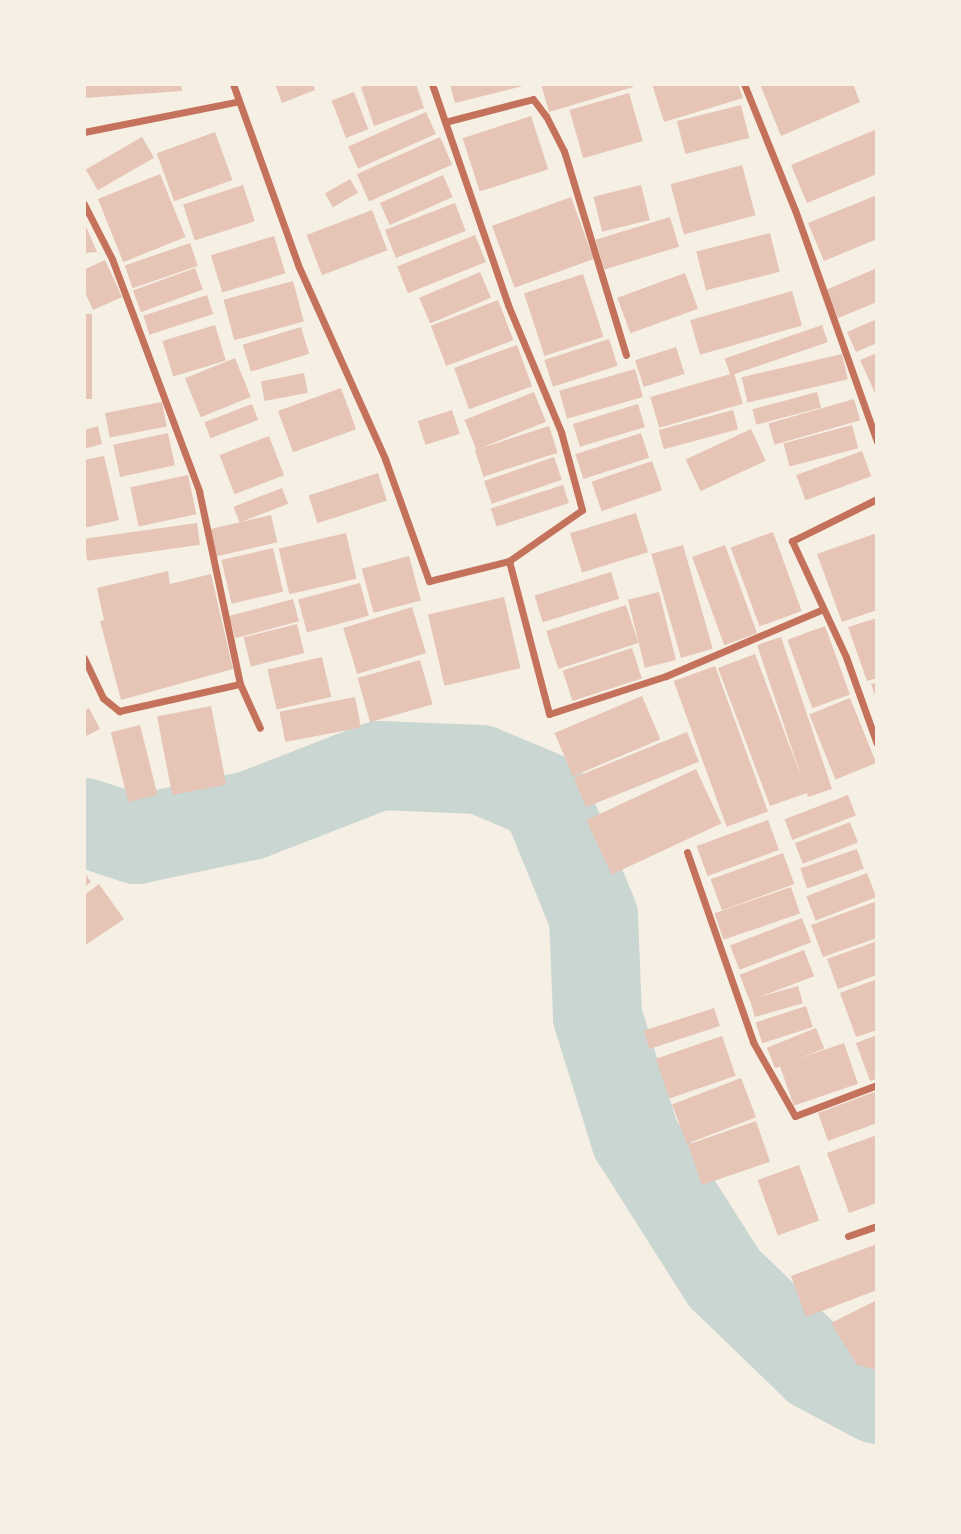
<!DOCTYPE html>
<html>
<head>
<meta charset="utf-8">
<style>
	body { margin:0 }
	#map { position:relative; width:961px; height:1534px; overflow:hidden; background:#f6efe4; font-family:Mulish,sans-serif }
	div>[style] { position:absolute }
	.river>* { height:89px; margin:-44.5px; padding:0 44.5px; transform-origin:44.5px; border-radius:44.5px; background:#c9d6d2 }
	.building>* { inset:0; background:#e6c5b7; transform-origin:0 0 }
	.minor>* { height:7px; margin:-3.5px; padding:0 3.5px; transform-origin:3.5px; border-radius:3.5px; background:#c5725c }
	span { translate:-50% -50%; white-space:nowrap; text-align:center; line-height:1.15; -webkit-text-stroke:7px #f6efe4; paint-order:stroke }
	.frame { position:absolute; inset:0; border:86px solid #f6efe4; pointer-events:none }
</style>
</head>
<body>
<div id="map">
	<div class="river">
		<div style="left:84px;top:822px;width:55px;rotate:18.1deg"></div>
		<div style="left:136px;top:839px;width:116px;rotate:-11.9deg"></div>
		<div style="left:250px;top:815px;width:138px;rotate:-21.2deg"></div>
		<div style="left:379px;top:765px;width:101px;rotate:2.3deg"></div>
		<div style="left:480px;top:769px;width:69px;rotate:22.9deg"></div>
		<div style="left:544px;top:796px;width:130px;rotate:67.8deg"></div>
		<div style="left:593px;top:916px;width:100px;rotate:87.7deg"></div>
		<div style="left:597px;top:1016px;width:128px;rotate:72.7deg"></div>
		<div style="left:635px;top:1138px;width:166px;rotate:57.6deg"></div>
		<div style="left:724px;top:1278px;width:127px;rotate:44deg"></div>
		<div style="left:815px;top:1366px;width:70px;rotate:28deg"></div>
	</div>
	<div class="building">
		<div style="clip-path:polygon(84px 84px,181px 84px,182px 91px,84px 98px)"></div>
		<div style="clip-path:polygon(275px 84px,313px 84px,315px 90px,282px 103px)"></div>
		<div style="clip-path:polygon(371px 84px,416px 84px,424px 108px,374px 126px,361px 87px)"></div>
		<div style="clip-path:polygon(450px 84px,527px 84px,527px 85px,455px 103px)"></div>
		<div style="clip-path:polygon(541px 84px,632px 84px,633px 87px,549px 112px)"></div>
		<div style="clip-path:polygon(652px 84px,738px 84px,743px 98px,664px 122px)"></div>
		<div style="clip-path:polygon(760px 84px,853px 84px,860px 102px,781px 136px)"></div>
		<div style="left:354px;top:92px;width:40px;height:24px;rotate:69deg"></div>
		<div style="left:629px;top:93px;width:50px;height:62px;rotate:74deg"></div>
		<div style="left:741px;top:105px;width:34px;height:66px;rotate:76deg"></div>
		<div style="left:426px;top:112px;width:24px;height:85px;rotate:66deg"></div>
		<div style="left:531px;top:116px;width:56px;height:72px;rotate:72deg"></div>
		<div style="clip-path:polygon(877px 129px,877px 174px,807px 203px,791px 165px)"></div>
		<div style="left:215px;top:132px;width:51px;height:62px;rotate:70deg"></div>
		<div style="left:142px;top:137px;width:24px;height:65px;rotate:60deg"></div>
		<div style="left:440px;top:137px;width:30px;height:91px;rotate:66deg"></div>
		<div style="left:742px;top:165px;width:52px;height:74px;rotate:75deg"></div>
		<div style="left:160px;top:174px;width:68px;height:67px;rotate:68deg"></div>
		<div style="left:443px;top:175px;width:24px;height:69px;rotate:66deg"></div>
		<div style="left:350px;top:179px;width:16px;height:29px;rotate:60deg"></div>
		<div style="left:243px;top:185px;width:38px;height:63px;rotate:72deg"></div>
		<div style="left:641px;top:185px;width:36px;height:49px;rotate:76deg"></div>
		<div style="clip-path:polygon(877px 195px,877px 239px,824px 261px,808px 223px)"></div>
		<div style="left:571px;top:197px;width:66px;height:84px;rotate:70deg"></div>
		<div style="left:455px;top:203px;width:30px;height:75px;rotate:69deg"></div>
		<div style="left:372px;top:210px;width:43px;height:70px;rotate:69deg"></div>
		<div style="left:670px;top:217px;width:31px;height:78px;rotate:73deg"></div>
		<div style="clip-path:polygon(84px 222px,97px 252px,84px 253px)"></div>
		<div style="left:770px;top:233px;width:40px;height:76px;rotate:76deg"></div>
		<div style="left:475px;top:235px;width:29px;height:84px;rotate:68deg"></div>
		<div style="left:274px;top:236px;width:39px;height:66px;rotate:73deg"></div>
		<div style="left:190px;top:243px;width:24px;height:69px;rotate:71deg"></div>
		<div style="clip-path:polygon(105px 260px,122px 297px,93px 310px,84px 290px,84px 270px)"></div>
		<div style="left:195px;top:268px;width:23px;height:66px;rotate:70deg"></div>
		<div style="clip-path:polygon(877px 268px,877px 302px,838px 318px,826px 290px)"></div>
		<div style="left:480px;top:272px;width:28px;height:66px;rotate:67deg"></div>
		<div style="left:685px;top:273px;width:38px;height:72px;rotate:70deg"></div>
		<div style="left:583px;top:274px;width:66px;height:62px;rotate:72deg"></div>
		<div style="left:293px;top:281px;width:42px;height:72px;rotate:75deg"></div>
		<div style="left:792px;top:291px;width:36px;height:106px;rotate:74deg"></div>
		<div style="left:207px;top:295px;width:20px;height:67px;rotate:72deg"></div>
		<div style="left:498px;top:300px;width:43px;height:72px;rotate:69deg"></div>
		<div style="left:84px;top:314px;width:8px;height:85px"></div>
		<div style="clip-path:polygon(877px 319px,877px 343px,856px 352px,847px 332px)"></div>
		<div style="left:215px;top:325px;width:37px;height:55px;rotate:73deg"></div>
		<div style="left:822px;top:325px;width:18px;height:103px;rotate:71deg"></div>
		<div style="left:301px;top:327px;width:28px;height:61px;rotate:73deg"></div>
		<div style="left:609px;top:339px;width:28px;height:68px;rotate:72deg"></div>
		<div style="left:517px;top:345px;width:44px;height:67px;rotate:70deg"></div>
		<div style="left:676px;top:347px;width:28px;height:43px;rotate:72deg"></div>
		<div style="clip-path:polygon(877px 353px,877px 392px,875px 393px,860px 360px)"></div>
		<div style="left:842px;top:354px;width:26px;height:103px;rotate:77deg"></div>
		<div style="left:235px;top:358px;width:42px;height:54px;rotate:68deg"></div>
		<div style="left:635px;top:369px;width:29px;height:79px;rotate:74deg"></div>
		<div style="left:304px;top:373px;width:20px;height:44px;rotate:79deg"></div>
		<div style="left:734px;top:373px;width:32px;height:87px;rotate:74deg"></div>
		<div style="left:341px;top:388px;width:44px;height:67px;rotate:70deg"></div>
		<div style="left:534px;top:392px;width:32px;height:75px;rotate:68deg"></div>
		<div style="left:817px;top:392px;width:16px;height:67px;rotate:75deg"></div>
		<div style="left:854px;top:399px;width:22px;height:89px;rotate:74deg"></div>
		<div style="left:162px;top:402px;width:25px;height:58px;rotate:79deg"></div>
		<div style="left:252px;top:404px;width:17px;height:51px;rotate:69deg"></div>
		<div style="left:638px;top:404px;width:24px;height:68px;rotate:73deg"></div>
		<div style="left:452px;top:410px;width:25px;height:36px;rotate:72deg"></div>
		<div style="left:733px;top:410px;width:20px;height:77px;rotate:75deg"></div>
		<div style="left:852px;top:425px;width:24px;height:71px;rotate:75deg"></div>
		<div style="clip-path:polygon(98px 426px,102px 444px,84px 449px,84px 430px)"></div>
		<div style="left:549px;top:426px;width:28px;height:78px;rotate:72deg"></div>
		<div style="left:751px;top:429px;width:35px;height:72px;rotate:65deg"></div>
		<div style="left:168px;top:433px;width:33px;height:56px;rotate:78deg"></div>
		<div style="left:641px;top:433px;width:26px;height:69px;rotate:72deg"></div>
		<div style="left:269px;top:436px;width:42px;height:53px;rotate:69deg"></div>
		<div style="left:862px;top:451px;width:27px;height:70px;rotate:70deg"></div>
		<div style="clip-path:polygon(104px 456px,119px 520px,84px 528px,84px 460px)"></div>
		<div style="left:554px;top:457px;width:24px;height:74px;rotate:71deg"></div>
		<div style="left:652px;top:461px;width:31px;height:64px;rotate:71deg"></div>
		<div style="left:378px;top:473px;width:29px;height:73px;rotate:72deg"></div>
		<div style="left:188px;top:475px;width:40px;height:59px;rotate:78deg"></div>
		<div style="left:563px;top:485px;width:19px;height:76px;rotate:72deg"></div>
		<div style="left:282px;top:488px;width:17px;height:52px;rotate:69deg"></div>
		<div style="left:636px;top:513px;width:41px;height:69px;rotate:73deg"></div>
		<div style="left:271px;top:515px;width:28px;height:63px;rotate:77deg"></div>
		<div style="left:197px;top:523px;width:22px;height:114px;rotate:82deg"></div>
		<div style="left:773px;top:532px;width:84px;height:45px;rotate:70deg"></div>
		<div style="left:346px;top:533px;width:47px;height:69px;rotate:77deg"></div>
		<div style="clip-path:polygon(877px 533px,877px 610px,842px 622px,817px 554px)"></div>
		<div style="left:683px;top:545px;width:108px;height:33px;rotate:74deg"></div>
		<div style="left:725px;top:545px;width:94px;height:35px;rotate:70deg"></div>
		<div style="left:273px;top:548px;width:45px;height:53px;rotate:77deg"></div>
		<div style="left:409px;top:556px;width:46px;height:49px;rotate:75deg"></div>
		<div style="clip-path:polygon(168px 571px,170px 584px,211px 574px,233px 669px,121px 700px,100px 621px,104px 620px,97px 588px)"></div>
		<div style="left:611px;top:572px;width:28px;height:80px;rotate:73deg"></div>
		<div style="left:360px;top:583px;width:34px;height:64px;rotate:75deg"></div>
		<div style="left:659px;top:592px;width:70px;height:32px;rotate:76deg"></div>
		<div style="left:504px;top:597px;width:73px;height:78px;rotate:77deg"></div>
		<div style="left:293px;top:599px;width:23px;height:66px;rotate:75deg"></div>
		<div style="left:626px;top:605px;width:40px;height:84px;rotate:72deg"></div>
		<div style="left:412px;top:607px;width:48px;height:72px;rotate:73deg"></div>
		<div style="clip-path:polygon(877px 618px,877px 678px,867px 681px,848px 627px)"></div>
		<div style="left:297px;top:624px;width:30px;height:55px;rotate:76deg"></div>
		<div style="left:825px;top:626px;width:73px;height:40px;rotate:70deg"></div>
		<div style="clip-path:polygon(781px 637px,832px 789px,808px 797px,807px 793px,770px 806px,718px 668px,755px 654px,802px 779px,757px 645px)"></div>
		<div style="left:632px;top:648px;width:32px;height:73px;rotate:72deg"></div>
		<div style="left:322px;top:657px;width:41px;height:56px;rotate:77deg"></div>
		<div style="left:420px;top:660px;width:46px;height:65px;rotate:74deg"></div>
		<div style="left:715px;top:666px;width:155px;height:44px;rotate:70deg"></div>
		<div style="clip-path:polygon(877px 682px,877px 701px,871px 684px)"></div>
		<div style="left:642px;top:696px;width:47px;height:95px;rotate:67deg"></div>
		<div style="left:355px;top:697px;width:31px;height:77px;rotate:79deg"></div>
		<div style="left:850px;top:698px;width:70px;height:44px;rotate:68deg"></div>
		<div style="left:211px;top:706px;width:80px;height:55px;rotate:79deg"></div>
		<div style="clip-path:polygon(89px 708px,100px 729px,84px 737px,84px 711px)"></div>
		<div style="left:140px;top:725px;width:72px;height:30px;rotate:76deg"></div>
		<div style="left:687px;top:732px;width:32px;height:122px;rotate:68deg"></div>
		<div style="left:696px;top:769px;width:60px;height:121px;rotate:65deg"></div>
		<div style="left:848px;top:795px;width:22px;height:68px;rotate:69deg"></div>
		<div style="left:768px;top:820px;width:32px;height:76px;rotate:70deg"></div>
		<div style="left:850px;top:822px;width:22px;height:59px;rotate:69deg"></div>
		<div style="left:857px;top:849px;width:21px;height:60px;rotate:71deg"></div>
		<div style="left:783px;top:853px;width:33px;height:77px;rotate:70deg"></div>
		<div style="clip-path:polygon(84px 872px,91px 882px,84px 887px)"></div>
		<div style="left:867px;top:873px;width:26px;height:65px;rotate:69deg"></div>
		<div style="clip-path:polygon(99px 884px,124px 919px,84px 946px,84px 895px)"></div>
		<div style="left:791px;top:887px;width:28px;height:81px;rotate:71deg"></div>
		<div style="clip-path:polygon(877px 901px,877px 938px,823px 957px,811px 925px)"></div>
		<div style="left:802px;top:918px;width:26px;height:77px;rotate:69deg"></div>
		<div style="clip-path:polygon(877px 941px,877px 975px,838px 989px,827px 959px)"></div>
		<div style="left:804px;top:950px;width:28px;height:69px;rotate:69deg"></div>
		<div style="clip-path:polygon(877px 979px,877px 1030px,856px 1037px,840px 993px)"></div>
		<div style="left:798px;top:986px;width:18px;height:50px;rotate:74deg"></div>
		<div style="left:806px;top:1006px;width:22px;height:53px;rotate:72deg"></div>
		<div style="left:714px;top:1008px;width:19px;height:74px;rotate:72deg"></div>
		<div style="left:816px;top:1028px;width:22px;height:53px;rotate:68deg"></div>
		<div style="clip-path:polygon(877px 1035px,877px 1079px,870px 1081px,856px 1043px)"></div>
		<div style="left:722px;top:1036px;width:42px;height:70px;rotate:71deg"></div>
		<div style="left:844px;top:1043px;width:43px;height:68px;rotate:71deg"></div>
		<div style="left:741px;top:1078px;width:42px;height:74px;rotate:69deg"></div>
		<div style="clip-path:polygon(877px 1091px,877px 1123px,828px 1141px,818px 1113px)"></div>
		<div style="left:756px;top:1121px;width:43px;height:72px;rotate:71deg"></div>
		<div style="clip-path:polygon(877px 1135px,877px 1203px,849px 1213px,827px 1153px)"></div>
		<div style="left:799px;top:1165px;width:59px;height:44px;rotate:70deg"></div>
		<div style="clip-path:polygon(877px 1244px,877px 1290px,806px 1317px,791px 1276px)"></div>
		<div style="clip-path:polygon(877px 1300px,877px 1370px,857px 1365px,831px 1323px)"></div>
	</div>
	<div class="minor">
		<div style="left:233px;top:84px;width:192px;rotate:70.2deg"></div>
		<div style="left:298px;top:265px;width:213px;rotate:65.8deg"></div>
		<div style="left:385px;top:459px;width:130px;rotate:70.2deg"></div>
		<div style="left:429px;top:581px;width:82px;rotate:-14deg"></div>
		<div style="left:509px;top:561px;width:158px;rotate:75.3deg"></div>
		<div style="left:549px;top:714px;width:123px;rotate:-18deg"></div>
		<div style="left:666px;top:676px;width:171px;rotate:-23.1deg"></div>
		<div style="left:432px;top:84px;width:234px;rotate:71deg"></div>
		<div style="left:508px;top:305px;width:138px;rotate:67.3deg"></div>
		<div style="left:561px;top:432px;width:81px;rotate:74.9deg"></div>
		<div style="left:582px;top:510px;width:89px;rotate:145.1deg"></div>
		<div style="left:744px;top:84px;width:136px;rotate:68deg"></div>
		<div style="left:795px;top:210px;width:246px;rotate:70.5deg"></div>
		<div style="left:445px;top:122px;width:91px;rotate:-14.6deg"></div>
		<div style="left:533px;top:99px;width:21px;rotate:53deg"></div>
		<div style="left:546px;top:116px;width:39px;rotate:63deg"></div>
		<div style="left:564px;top:151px;width:213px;rotate:73.1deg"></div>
		<div style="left:84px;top:132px;width:155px;rotate:-11.2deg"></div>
		<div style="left:84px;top:204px;width:62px;rotate:63deg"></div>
		<div style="left:112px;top:259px;width:248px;rotate:69.4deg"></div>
		<div style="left:199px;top:491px;width:197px;rotate:78deg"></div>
		<div style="left:240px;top:684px;width:48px;rotate:65.6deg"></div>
		<div style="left:877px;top:499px;width:95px;rotate:153.7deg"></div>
		<div style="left:792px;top:541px;width:128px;rotate:65deg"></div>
		<div style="left:846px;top:657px;width:92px;rotate:70.4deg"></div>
		<div style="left:84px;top:658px;width:44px;rotate:64.6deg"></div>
		<div style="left:103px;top:698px;width:21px;rotate:39deg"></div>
		<div style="left:119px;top:711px;width:124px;rotate:-12.6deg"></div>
		<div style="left:687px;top:852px;width:201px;rotate:70.8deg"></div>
		<div style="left:753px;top:1042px;width:85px;rotate:60.4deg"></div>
		<div style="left:795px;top:1116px;width:88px;rotate:-20.7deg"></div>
		<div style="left:848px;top:1236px;width:31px;rotate:-19deg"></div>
	</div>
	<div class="frame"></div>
</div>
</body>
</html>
